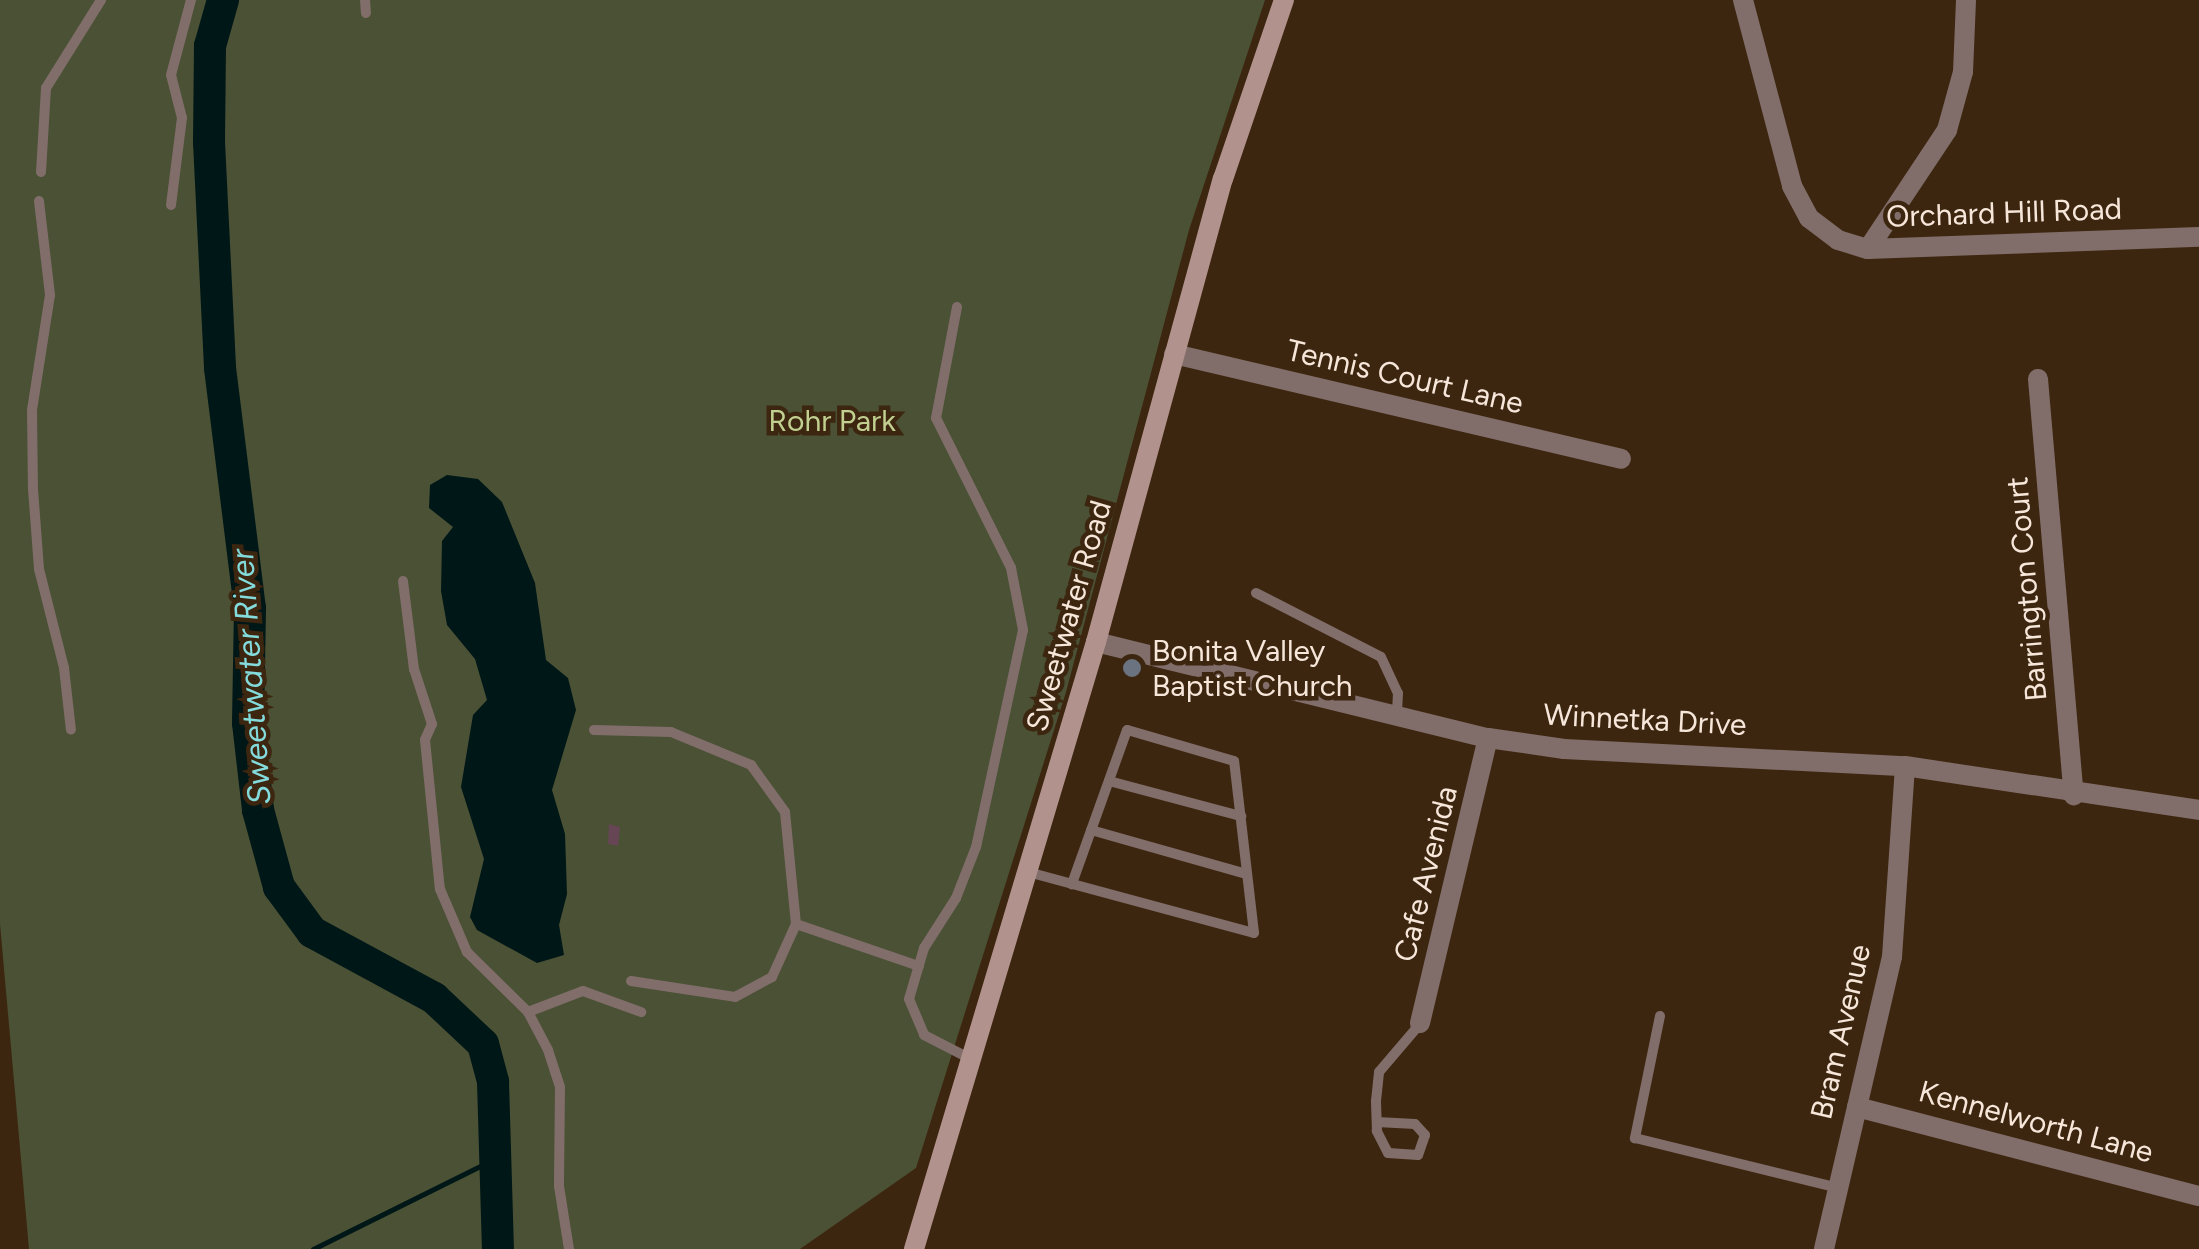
<!DOCTYPE html>
<html>
<head>
<meta charset="utf-8">
<style>
	body { margin:0 }
	#map { position:relative; width:2199px; height:1249px; overflow:hidden; background:#3d2610; font-family:Figtree,sans-serif }
	div>[style] { position:absolute }
	.green>* { inset:0; background:#4a5135 }
	.water>* { inset:0; background:#001717 }
	.stream>* { height:5px; margin:-2.5px; padding:0 2.5px; transform-origin:2.5px; border-radius:2.5px; background:#001717 }
	.river>* { height:32px; margin:-16px; padding:0 16px; transform-origin:16px; border-radius:16px; background:#001717 }
	.building>* { inset:0; background:#664655 }
	.service>* { height:10px; margin:-5px; padding:0 5px; transform-origin:5px; border-radius:5px; background:#816e6a }
	.minor>* { height:20px; margin:-10px; padding:0 10px; transform-origin:10px; border-radius:10px; background:#816e6a }
	.secondary>* { height:20px; margin:-10px; padding:0 10px; transform-origin:10px; border-radius:10px; background:#b1928d }
	.dots>* { width:28px; height:28px; translate:-50% -50%; box-sizing:border-box; border:5px solid #3d2610; border-radius:50% }
	span { translate:-50% -50%; white-space:nowrap; text-align:center; line-height:1.15; -webkit-text-stroke:9px #3d2610; paint-order:stroke }
	.street-label { font-size:30px; color:#f7e7da }
	.park-label { font-size:30px; color:#c1d091 }
	.poi-label { font-size:30px; color:#f7e7da }
	.left { translate:0 -50%; text-align:left }
	.water-label { font-size:32px; color:#83dbdc; font-style:italic }
</style>
</head>
<body>
<div id="map">
	<div class="green">
		<div style="clip-path:polygon(0 0,1265px 0,1189px 230px,1066px 692px,916px 1168px,800px 1249px,29px 1249px,0 924px)"></div>
	</div>
	<div class="water">
		<div style="clip-path:polygon(447px 475px,478px 479px,502px 502px,535px 583px,546px 660px,568px 678px,576px 710px,552px 790px,565px 834px,567px 894px,559px 925px,564px 955px,537px 963px,477px 930px,470px 917px,484px 859px,461px 787px,473px 715px,487px 700px,475px 659px,447px 625px,441px 591px,442px 541px,453px 527px,429px 508px,430px 485px)"></div>
	</div>
	<div class="stream">
		<div style="left:313px;top:1249px;width:204px;rotate:-26.4deg"></div>
	</div>
	<div class="river">
		<div style="left:223px;top:0;width:48px;rotate:105.8deg"></div>
		<div style="left:210px;top:46px;width:96px;rotate:90.6deg"></div>
		<div style="left:209px;top:142px;width:226px;rotate:87.2deg"></div>
		<div style="left:220px;top:368px;width:242px;rotate:82.9deg"></div>
		<div style="left:250px;top:608px;width:115px;rotate:91deg"></div>
		<div style="left:248px;top:723px;width:88px;rotate:83.4deg"></div>
		<div style="left:258px;top:810px;width:80px;rotate:74.7deg"></div>
		<div style="left:279px;top:887px;width:56px;rotate:53.7deg"></div>
		<div style="left:312px;top:932px;width:139px;rotate:28.4deg"></div>
		<div style="left:434px;top:998px;width:67px;rotate:43.2deg"></div>
		<div style="left:483px;top:1044px;width:39px;rotate:75deg"></div>
		<div style="left:493px;top:1082px;width:167px;rotate:88.3deg"></div>
	</div>
	<div class="building">
		<div style="clip-path:polygon(609px 824px,620px 827px,618px 846px,608px 844px)"></div>
	</div>
	<div class="service">
		<div style="left:365px;top:0;width:13px;rotate:86deg"></div>
		<div style="left:41px;top:172px;width:84px;rotate:-86.6deg"></div>
		<div style="left:46px;top:88px;width:104px;rotate:-58deg"></div>
		<div style="left:39px;top:201px;width:95px;rotate:83.3deg"></div>
		<div style="left:50px;top:295px;width:116px;rotate:98.9deg"></div>
		<div style="left:32px;top:410px;width:79px;rotate:89.3deg"></div>
		<div style="left:33px;top:489px;width:80px;rotate:85.7deg"></div>
		<div style="left:39px;top:569px;width:102px;rotate:75.8deg"></div>
		<div style="left:64px;top:668px;width:62px;rotate:83.6deg"></div>
		<div style="left:171px;top:205px;width:88px;rotate:-82.8deg"></div>
		<div style="left:182px;top:118px;width:44px;rotate:-104.3deg"></div>
		<div style="left:171px;top:75px;width:78px;rotate:-75.1deg"></div>
		<div style="left:957px;top:307px;width:113px;rotate:100.7deg"></div>
		<div style="left:936px;top:418px;width:168px;rotate:63.4deg"></div>
		<div style="left:1011px;top:568px;width:63px;rotate:79deg"></div>
		<div style="left:1023px;top:630px;width:222px;rotate:102.2deg"></div>
		<div style="left:976px;top:847px;width:55px;rotate:111.4deg"></div>
		<div style="left:956px;top:898px;width:59px;rotate:122.6deg"></div>
		<div style="left:924px;top:948px;width:53px;rotate:106.4deg"></div>
		<div style="left:909px;top:999px;width:39px;rotate:67deg"></div>
		<div style="left:924px;top:1035px;width:51px;rotate:27.1deg"></div>
		<div style="left:403px;top:581px;width:89px;rotate:82.9deg"></div>
		<div style="left:414px;top:669px;width:58px;rotate:71.9deg"></div>
		<div style="left:432px;top:724px;width:17px;rotate:114deg"></div>
		<div style="left:425px;top:740px;width:150px;rotate:84.3deg"></div>
		<div style="left:440px;top:889px;width:69px;rotate:66.8deg"></div>
		<div style="left:467px;top:952px;width:86px;rotate:44.5deg"></div>
		<div style="left:528px;top:1012px;width:43px;rotate:62.2deg"></div>
		<div style="left:548px;top:1050px;width:39px;rotate:72deg"></div>
		<div style="left:560px;top:1087px;width:99px;rotate:90.6deg"></div>
		<div style="left:559px;top:1186px;width:64px;rotate:81deg"></div>
		<div style="left:1256px;top:593px;width:140px;rotate:27.1deg"></div>
		<div style="left:1381px;top:657px;width:40px;rotate:65deg"></div>
		<div style="left:1398px;top:693px;width:22px;rotate:93deg"></div>
		<div style="left:594px;top:730px;width:77px;rotate:1.5deg"></div>
		<div style="left:671px;top:732px;width:87px;rotate:22.4deg"></div>
		<div style="left:751px;top:765px;width:58px;rotate:54.1deg"></div>
		<div style="left:785px;top:812px;width:113px;rotate:84.4deg"></div>
		<div style="left:796px;top:924px;width:130px;rotate:18.9deg"></div>
		<div style="left:1109px;top:781px;width:137px;rotate:14.9deg"></div>
		<div style="left:1091px;top:830px;width:162px;rotate:15.8deg"></div>
		<div style="left:1028px;top:872px;width:234px;rotate:15.1deg"></div>
		<div style="left:1254px;top:933px;width:173px;rotate:-96.6deg"></div>
		<div style="left:1234px;top:761px;width:111px;rotate:-163.8deg"></div>
		<div style="left:1127px;top:730px;width:164px;rotate:109.7deg"></div>
		<div style="left:631px;top:981px;width:105px;rotate:8.7deg"></div>
		<div style="left:735px;top:997px;width:42px;rotate:-28.4deg"></div>
		<div style="left:772px;top:977px;width:58px;rotate:-65.6deg"></div>
		<div style="left:528px;top:1012px;width:59px;rotate:-20.9deg"></div>
		<div style="left:583px;top:991px;width:62px;rotate:19.9deg"></div>
		<div style="left:1660px;top:1016px;width:125px;rotate:101.6deg"></div>
		<div style="left:1635px;top:1138px;width:206px;rotate:13.8deg"></div>
		<div style="left:1377px;top:1122px;width:38px;rotate:3deg"></div>
		<div style="left:1415px;top:1124px;width:15px;rotate:48deg"></div>
		<div style="left:1425px;top:1135px;width:21px;rotate:109deg"></div>
		<div style="left:1418px;top:1155px;width:30px;rotate:-176deg"></div>
		<div style="left:1388px;top:1153px;width:25px;rotate:-117deg"></div>
		<div style="left:1377px;top:1131px;width:30px;rotate:-92deg"></div>
		<div style="left:1376px;top:1101px;width:29px;rotate:-84deg"></div>
		<div style="left:1379px;top:1072px;width:63px;rotate:-49.5deg"></div>
	</div>
	<div class="minor">
		<div style="left:1743px;top:0;width:192px;rotate:75.2deg"></div>
		<div style="left:1792px;top:186px;width:36px;rotate:62deg"></div>
		<div style="left:1809px;top:218px;width:36px;rotate:37deg"></div>
		<div style="left:1838px;top:240px;width:31px;rotate:17deg"></div>
		<div style="left:1868px;top:249px;width:331px;rotate:-2.1deg"></div>
		<div style="left:1868px;top:249px;width:143px;rotate:-56.4deg"></div>
		<div style="left:1947px;top:130px;width:60px;rotate:-74.6deg"></div>
		<div style="left:1963px;top:72px;width:72px;rotate:-87.6deg"></div>
		<div style="left:1174px;top:354px;width:459px;rotate:13.2deg"></div>
		<div style="left:2038px;top:379px;width:418px;rotate:85.1deg"></div>
		<div style="left:1096px;top:642px;width:404px;rotate:13.8deg"></div>
		<div style="left:1488px;top:738px;width:77px;rotate:8.2deg"></div>
		<div style="left:1564px;top:749px;width:341px;rotate:2.9deg"></div>
		<div style="left:1905px;top:766px;width:297px;rotate:8.5deg"></div>
		<div style="left:1420px;top:1023px;width:293px;rotate:-76.6deg"></div>
		<div style="left:1857px;top:1107px;width:353px;rotate:14.6deg"></div>
		<div style="left:1824px;top:1249px;width:300px;rotate:-76.9deg"></div>
		<div style="left:1892px;top:957px;width:191px;rotate:-86.1deg"></div>
	</div>
	<div class="secondary">
		<div style="left:914px;top:1249px;width:634px;rotate:-73.31deg"></div>
		<div style="left:1096px;top:642px;width:480px;rotate:-74.7deg"></div>
		<div style="left:1223px;top:179px;width:189px;rotate:-71.2deg"></div>
	</div>
	<div class="dots">
		<div style="left:1132px;top:668px;background:#6b7280"></div>
	</div>
	<div class="street-label">
		<span style="left:2004px;top:213px;rotate:-2deg">Orchard Hill Road</span>
		<span style="left:1405px;top:377px;rotate:13deg">Tennis Court Lane</span>
		<span style="left:2027px;top:589px;rotate:-95deg">Barrington Court</span>
		<span style="left:1069px;top:616px;rotate:-74deg">Sweetwater Road</span>
		<span style="left:1645px;top:720px;rotate:3deg">Winnetka Drive</span>
		<span style="left:1426px;top:874px;rotate:-76deg">Cafe Avenida</span>
		<span style="left:1841px;top:1032px;rotate:-77deg">Bram Avenue</span>
		<span style="left:2036px;top:1122px;rotate:15deg">Kennelworth Lane</span>
	</div>
	<div class="park-label">
		<span style="left:832px;top:421px">Rohr Park</span>
	</div>
	<div class="poi-label">
		<span class="left" style="left:1152px;top:668px">Bonita Valley<br>Baptist Church</span>
	</div>
	<div class="water-label">
		<span style="left:251px;top:677px;rotate:-94deg">Sweetwater River</span>
	</div>
</div>
</body>
</html>
